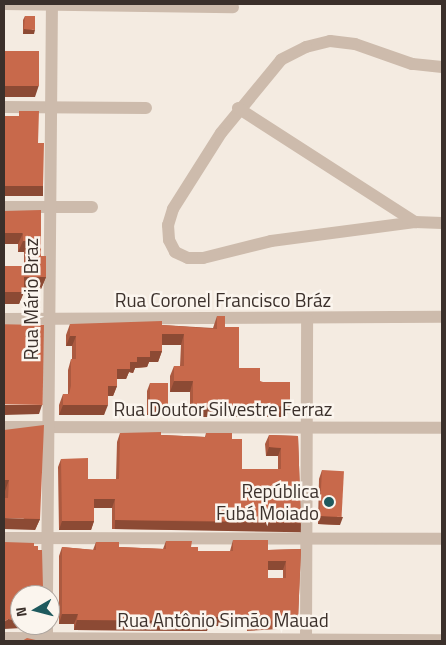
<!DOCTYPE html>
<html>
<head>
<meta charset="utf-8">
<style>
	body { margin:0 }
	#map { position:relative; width:446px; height:645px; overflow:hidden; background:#f4ebe1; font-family:"Titillium Web",sans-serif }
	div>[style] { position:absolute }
	.minor>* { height:12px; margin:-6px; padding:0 6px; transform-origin:6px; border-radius:6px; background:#cdbbac }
	.wall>* { inset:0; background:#ac5a40 }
	.shaded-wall>* { inset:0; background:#8c4a34; transform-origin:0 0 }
	.building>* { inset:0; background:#c8694b; transform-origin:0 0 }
	.dots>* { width:14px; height:14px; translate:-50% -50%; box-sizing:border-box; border:2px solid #fbf5ee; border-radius:50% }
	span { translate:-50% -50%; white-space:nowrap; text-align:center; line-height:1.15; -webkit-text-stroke:5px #fbf5ee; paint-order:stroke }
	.street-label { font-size:19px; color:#3b302b }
	.poi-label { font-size:19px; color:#3b302b }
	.right { translate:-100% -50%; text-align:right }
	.frame { position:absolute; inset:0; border:5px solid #3b302b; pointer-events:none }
	.north { position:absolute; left:10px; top:585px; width:50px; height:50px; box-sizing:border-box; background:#fbf5ee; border:1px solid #aea6a0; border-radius:50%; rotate:262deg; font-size:14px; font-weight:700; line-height:20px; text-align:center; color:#3b302b }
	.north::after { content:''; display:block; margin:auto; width:18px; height:22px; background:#1f5a5e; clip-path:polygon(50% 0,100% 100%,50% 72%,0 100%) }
</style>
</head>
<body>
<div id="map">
	<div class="minor">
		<div style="left:4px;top:4px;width:229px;rotate:0.8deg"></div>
		<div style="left:442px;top:67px;width:30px;rotate:-174deg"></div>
		<div style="left:412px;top:64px;width:60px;rotate:-160.7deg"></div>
		<div style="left:355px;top:44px;width:25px;rotate:-173deg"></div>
		<div style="left:330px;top:41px;width:25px;rotate:166deg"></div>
		<div style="left:306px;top:47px;width:28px;rotate:153deg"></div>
		<div style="left:281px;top:60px;width:94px;rotate:129.4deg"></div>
		<div style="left:221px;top:133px;width:90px;rotate:122.3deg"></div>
		<div style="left:173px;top:209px;width:17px;rotate:107deg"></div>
		<div style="left:168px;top:225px;width:15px;rotate:86deg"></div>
		<div style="left:169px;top:240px;width:13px;rotate:63deg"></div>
		<div style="left:175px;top:252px;width:14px;rotate:25deg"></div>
		<div style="left:188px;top:258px;width:15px"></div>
		<div style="left:203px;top:258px;width:70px;rotate:-14deg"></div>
		<div style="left:271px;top:241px;width:145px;rotate:-7.5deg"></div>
		<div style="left:415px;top:222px;width:27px;rotate:2deg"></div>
		<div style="left:4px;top:107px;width:142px;rotate:0.4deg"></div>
		<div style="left:238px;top:108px;width:211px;rotate:32.8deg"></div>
		<div style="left:4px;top:207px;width:88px"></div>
		<div style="left:4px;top:319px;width:438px;rotate:-0.3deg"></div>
		<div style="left:4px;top:427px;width:438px;rotate:0.1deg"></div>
		<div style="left:4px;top:538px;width:438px;rotate:0.1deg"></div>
		<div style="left:47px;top:595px;width:591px;rotate:-89.52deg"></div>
		<div style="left:4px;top:638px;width:438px;rotate:0.3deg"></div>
		<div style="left:47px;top:641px;width:16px;rotate:-90deg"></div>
		<div style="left:306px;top:641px;width:322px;rotate:-89.8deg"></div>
	</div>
	<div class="wall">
		<div style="clip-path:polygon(25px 16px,34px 34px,23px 34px,23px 20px)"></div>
		<div style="clip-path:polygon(4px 211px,41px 256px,46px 277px,41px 289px,24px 288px,24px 292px,19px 304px,4px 304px,4px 266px,24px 266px,24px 252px,18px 252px,18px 244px)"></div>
		<div style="clip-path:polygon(217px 316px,225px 327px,239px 368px,260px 381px,286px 417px,190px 417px,190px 392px,170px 392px,170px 376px,174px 366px,180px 366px,181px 345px,162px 345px,162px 351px,158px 362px,149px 362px,147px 367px,135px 368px,133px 373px,129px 372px,126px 379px,117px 379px,117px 386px,113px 396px,108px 396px,104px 415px,59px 415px,59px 405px,63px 394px,68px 394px,68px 370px,71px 359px,72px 359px,72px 346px,66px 346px,66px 335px,70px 324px,162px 325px,213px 328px)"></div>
		<div style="clip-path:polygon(150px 383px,168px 407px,165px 415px,147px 415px,147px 391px)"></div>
		<div style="clip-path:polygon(4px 430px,40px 519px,35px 530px,4px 498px)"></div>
		<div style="clip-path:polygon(120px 433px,205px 437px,206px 433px,232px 439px,242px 469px,278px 469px,278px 456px,266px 456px,265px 444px,269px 435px,298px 436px,301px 522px,298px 531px,112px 529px,112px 508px,94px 508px,94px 521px,91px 530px,59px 530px,58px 467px,61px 459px,88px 479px,116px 479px,117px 442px)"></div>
		<div style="clip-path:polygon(322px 470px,340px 525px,318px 524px,319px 479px)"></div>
		<div style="clip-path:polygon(evenodd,233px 540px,268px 550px,301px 549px,298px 619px,295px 628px,247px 631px,247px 626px,208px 626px,207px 631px,74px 630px,74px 624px,59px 624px,59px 556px,62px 547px,93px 550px,96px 542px,119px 547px,163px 549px,166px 541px,191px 547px,198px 551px,230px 551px,233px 540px,268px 570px,283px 570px,283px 578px,268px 578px,268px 570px)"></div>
	</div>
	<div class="shaded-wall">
		<div style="clip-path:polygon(24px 29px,35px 30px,34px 34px,23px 34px)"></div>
		<div style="clip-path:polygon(39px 85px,35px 97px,4px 97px,4px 86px)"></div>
		<div style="left:4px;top:186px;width:39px;height:10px"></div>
		<div style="clip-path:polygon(4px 233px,23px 233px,18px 244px,4px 244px)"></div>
		<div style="clip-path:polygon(23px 241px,28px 241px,24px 252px,18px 252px)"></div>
		<div style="clip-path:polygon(24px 277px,46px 277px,41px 289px,20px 288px)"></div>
		<div style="clip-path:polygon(4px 292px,24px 292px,19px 304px,4px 304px)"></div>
		<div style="clip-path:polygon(162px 334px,184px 334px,181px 345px,158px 345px)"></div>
		<div style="clip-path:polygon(70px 336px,76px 336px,72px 346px,66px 346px)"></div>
		<div style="clip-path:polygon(150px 351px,162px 351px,158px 362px,149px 362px,147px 367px,135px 368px,133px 373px,129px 372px,126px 379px,113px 379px,117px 369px,130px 362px,137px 357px)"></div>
		<div style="clip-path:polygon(174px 381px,193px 381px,190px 392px,170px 392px)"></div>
		<div style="clip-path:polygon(108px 386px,117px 386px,113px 396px,104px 396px)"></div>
		<div style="clip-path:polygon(4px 405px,42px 405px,39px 414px,4px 415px)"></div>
		<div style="clip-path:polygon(63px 405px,108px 405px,104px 415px,59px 415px)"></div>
		<div style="clip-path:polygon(290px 406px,286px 417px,190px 417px,193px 407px)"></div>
		<div style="clip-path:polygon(150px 407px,168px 407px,165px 415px,147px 415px)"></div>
		<div style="clip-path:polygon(269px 447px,281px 448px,278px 456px,266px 456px)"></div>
		<div style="clip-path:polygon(4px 480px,9px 480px,5px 491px,4px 491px)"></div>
		<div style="clip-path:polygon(94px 499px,115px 499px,112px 508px,91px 508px)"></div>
		<div style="clip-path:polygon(321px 516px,343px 517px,340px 525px,318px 524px)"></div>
		<div style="clip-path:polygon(4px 518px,40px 519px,35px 530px,4px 529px)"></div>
		<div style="left:115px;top:520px;width:186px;height:9px;rotate:1deg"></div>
		<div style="clip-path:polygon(62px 521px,94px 521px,91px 530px,59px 530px)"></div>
		<div style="clip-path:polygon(268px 561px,286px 561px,283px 570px,264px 570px)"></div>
		<div style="clip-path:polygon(39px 588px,43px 588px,40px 595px,37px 595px)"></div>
		<div style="clip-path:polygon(62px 614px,78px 614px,74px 624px,59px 624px)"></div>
		<div style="clip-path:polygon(250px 616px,247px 626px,208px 626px,207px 631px,74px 630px,77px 620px)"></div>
		<div style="clip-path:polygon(8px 619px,20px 620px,20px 625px,23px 625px,22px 628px,4px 629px,4px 622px)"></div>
		<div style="left:298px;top:619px;width:9px;height:48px;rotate:108deg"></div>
	</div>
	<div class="building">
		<div style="clip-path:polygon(25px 16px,35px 16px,35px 30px,24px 29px)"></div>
		<div style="left:4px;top:51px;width:35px;height:35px"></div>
		<div style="clip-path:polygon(19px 111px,39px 111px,38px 143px,44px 143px,43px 186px,4px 186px,4px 116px,19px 116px)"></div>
		<div style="clip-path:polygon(41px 210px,41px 256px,46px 256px,46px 277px,24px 277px,24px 292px,4px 292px,4px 266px,28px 266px,28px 241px,23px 241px,23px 233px,4px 233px,4px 211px)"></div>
		<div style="clip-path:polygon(217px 316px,225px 316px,225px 327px,239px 327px,239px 368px,260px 368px,260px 381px,263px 382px,290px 382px,290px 406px,193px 407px,193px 381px,174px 381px,174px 366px,184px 366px,184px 334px,162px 334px,162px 351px,150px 351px,150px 357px,137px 357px,137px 362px,130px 362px,130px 369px,117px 369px,117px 386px,108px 386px,108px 405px,63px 405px,63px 394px,69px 394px,71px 386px,71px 359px,76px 359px,76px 336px,70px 336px,70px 324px,162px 321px,162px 325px,217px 329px)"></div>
		<div style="left:44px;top:325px;width:80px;height:40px;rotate:91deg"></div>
		<div style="left:150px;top:383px;width:18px;height:24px"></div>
		<div style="clip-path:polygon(44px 425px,40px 519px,4px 518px,4px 498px,8px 498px,9px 480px,4px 480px,4px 430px)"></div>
		<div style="clip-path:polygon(161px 432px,161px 435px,206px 437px,206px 433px,232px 433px,232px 439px,242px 439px,242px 469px,281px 469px,281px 448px,269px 447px,269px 435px,298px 436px,301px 522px,115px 520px,115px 499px,94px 499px,94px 521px,62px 521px,61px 459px,88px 458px,88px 479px,119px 479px,120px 433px)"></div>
		<div style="left:322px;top:470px;width:22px;height:46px;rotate:3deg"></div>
		<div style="clip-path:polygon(evenodd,233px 540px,268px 540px,268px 550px,301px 549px,298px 619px,250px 622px,250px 616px,231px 616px,210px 617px,210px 621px,77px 620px,78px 614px,62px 614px,62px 547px,96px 550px,96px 542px,119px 542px,119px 547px,166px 549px,166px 541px,192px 541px,191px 547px,198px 547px,198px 551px,233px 551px,233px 540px,268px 561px,286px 561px,286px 578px,268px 578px,268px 561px)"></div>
		<div style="clip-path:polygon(4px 542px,34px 543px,34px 546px,38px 546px,38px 550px,42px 550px,43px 588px,39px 588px,39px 595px,20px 595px,20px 620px,8px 619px,4px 622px)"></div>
		<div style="clip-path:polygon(27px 638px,40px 641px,22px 641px)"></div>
	</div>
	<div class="dots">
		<div style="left:329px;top:502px;background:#1f5a5e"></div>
	</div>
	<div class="street-label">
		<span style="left:31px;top:299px;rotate:-90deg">Rua Mário Braz</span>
		<span style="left:223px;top:300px">Rua Coronel Francisco Bráz</span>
		<span style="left:223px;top:409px">Rua Doutor Silvestre Ferraz</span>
		<span style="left:223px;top:620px">Rua Antônio Simão Mauad</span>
	</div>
	<div class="poi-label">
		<span class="right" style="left:319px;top:502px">República<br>Fubá Moiado</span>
	</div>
	<div class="frame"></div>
	<div class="north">N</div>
</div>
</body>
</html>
